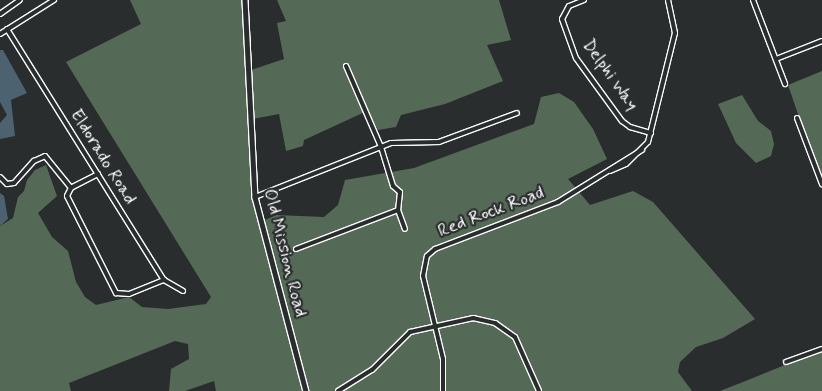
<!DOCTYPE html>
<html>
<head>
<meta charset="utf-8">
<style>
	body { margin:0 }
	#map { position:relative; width:822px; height:391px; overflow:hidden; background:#2a2d2e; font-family:Mynerve,sans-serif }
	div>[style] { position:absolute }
	.green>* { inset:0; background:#556a56 }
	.water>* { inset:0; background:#4d6270 }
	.roads { filter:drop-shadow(1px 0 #fff) drop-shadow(-1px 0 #fff) drop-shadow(0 1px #fff) drop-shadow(0 -1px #fff) }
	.minor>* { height:4px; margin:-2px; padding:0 2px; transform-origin:2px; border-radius:2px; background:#2a2d2e }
	.tertiary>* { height:4.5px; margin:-2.25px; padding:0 2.25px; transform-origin:2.25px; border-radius:2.25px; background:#2a2d2e }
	span { translate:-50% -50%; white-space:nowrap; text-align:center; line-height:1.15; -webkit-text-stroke:4.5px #2a2d2e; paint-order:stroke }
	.street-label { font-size:18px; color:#fff }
</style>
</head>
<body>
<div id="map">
	<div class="green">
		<div style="clip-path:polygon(130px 0,243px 0,253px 197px,302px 391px,216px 391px,214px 381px,185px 391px,169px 391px,171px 369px,189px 359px,188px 344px,175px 341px,69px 383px,71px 391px,0 391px,0 226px,13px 218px,18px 197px,24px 191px,27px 180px,35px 170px,46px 165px,57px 196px,38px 213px,52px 237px,68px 251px,76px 282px,85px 297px,96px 305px,129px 297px,142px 307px,168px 309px,206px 304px,211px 297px,66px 62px,141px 24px)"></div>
		<div style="clip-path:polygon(277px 0,499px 0,511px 40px,487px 45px,503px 81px,445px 104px,401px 115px,396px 127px,378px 130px,367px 111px,304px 140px,303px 146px,286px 151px,279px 114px,253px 119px,251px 70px,284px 59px,277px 23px,286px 21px)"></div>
		<div style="clip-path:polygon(822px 71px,822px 184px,788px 85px)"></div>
		<div style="clip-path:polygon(559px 93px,574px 102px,593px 129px,607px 159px,568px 179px,590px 205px,633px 191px,653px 202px,755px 319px,723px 338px,696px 347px,680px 362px,678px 372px,692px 391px,308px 391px,263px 221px,276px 215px,324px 217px,338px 205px,345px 180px,414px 168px,534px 124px,541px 97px)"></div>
		<div style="clip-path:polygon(742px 95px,758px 121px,771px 131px,774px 144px,771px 156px,756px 163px,736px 143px,718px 104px)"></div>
		<div style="clip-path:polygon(822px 350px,822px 391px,720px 391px,743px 382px)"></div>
	</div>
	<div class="water">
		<div style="clip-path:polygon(0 50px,3px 50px,27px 93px,11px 100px,15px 136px,0 139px,0 123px,7px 115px,0 102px)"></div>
		<div style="clip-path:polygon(0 193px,4px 196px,8px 219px,0 226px)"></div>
	</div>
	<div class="roads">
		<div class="minor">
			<div style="left:584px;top:0;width:16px;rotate:158deg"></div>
			<div style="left:569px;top:6px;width:15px;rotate:118deg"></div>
			<div style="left:562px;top:19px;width:41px;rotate:70.3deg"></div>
			<div style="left:576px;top:58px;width:78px;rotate:53.9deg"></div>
			<div style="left:622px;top:121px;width:10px;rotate:37deg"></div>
			<div style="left:630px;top:127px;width:22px;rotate:16deg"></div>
			<div style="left:753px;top:0;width:90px;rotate:69.1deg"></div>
			<div style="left:0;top:14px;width:24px;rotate:-35deg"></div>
			<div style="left:7px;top:29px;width:296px;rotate:58deg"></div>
			<div style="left:164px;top:280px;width:22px;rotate:30deg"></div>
			<div style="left:0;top:34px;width:64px;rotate:-32.2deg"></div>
			<div style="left:776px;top:59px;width:49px;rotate:-21.4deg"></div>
			<div style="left:346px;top:66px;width:88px;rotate:66.6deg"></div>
			<div style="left:381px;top:147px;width:41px;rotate:72.9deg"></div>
			<div style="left:393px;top:186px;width:9px;rotate:41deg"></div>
			<div style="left:400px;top:192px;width:18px;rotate:96deg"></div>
			<div style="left:398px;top:210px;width:20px;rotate:70deg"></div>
			<div style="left:797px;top:118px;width:71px;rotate:69.3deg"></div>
			<div style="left:610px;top:171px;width:17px;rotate:-24deg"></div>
			<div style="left:626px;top:164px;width:31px;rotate:-45deg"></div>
			<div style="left:648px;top:142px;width:112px;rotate:-76.1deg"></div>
			<div style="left:675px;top:33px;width:34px;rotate:-102deg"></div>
			<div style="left:98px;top:174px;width:30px;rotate:153deg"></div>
			<div style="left:71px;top:188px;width:9px;rotate:117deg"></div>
			<div style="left:67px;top:196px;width:109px;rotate:63.2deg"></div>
			<div style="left:116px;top:293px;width:13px;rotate:4deg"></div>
			<div style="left:129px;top:294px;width:38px;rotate:-22deg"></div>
			<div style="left:0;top:177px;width:10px;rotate:45deg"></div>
			<div style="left:7px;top:184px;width:7px;rotate:-8deg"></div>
			<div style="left:14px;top:183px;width:30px;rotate:-48deg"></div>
			<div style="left:34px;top:161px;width:12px;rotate:-24deg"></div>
			<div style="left:45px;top:156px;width:41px;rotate:50.9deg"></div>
			<div style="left:255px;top:197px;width:146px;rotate:-21.7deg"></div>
			<div style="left:391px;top:143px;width:48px;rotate:-1.2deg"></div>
			<div style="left:439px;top:142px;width:83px;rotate:-20.4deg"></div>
			<div style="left:296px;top:249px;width:109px;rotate:-20.9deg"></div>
			<div style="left:786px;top:362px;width:38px;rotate:-20deg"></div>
			<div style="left:338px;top:391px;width:40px;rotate:-32deg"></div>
			<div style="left:372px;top:370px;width:54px;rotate:-45deg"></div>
			<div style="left:410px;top:332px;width:65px;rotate:-12.5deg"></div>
			<div style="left:473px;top:318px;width:23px;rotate:13deg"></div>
			<div style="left:495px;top:323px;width:24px;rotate:35deg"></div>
			<div style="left:515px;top:337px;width:59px;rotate:66deg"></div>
			<div style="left:443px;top:391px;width:32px;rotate:-90deg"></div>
			<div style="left:443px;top:359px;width:85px;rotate:-103.5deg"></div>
			<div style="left:423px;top:276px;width:20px;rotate:-79deg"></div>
			<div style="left:427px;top:256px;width:11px;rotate:-41deg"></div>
			<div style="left:435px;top:249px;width:132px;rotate:-20.9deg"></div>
			<div style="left:558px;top:202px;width:99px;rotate:-31.8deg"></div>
		</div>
		<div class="tertiary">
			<div style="left:245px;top:0;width:197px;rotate:87.1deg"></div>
			<div style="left:255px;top:197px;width:201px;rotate:75.3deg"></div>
		</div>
	</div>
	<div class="street-label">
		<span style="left:610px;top:75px;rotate:55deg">Delphi Way</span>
		<span style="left:103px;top:157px;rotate:58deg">Eldorado Road</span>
		<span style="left:491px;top:212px;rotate:-21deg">Red Rock Road</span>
		<span style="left:285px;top:253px;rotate:76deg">Old Mission Road</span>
	</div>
</div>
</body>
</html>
